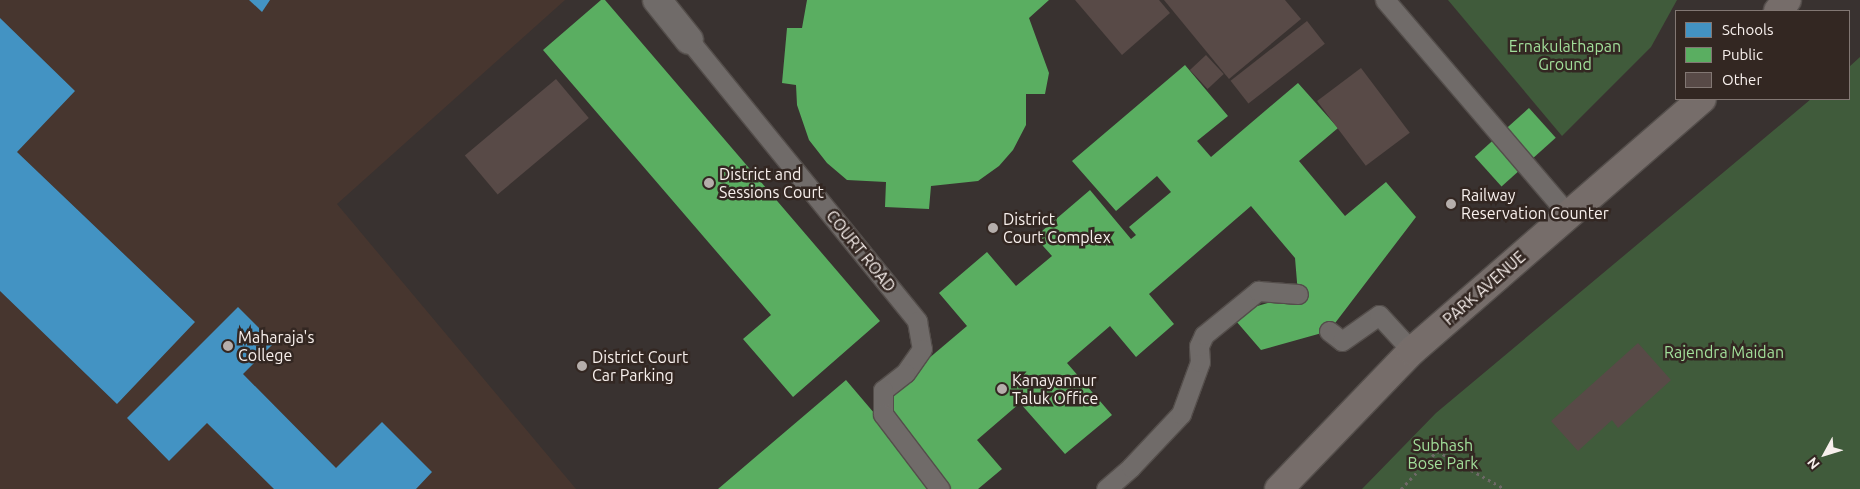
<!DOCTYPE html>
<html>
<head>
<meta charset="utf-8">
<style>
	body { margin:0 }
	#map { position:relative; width:1860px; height:489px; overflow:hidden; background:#393230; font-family:Ubuntu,sans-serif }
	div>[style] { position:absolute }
	.built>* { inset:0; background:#47362f }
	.green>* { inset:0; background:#405b3b }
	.schools>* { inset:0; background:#4393c3 }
	.public>* { inset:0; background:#5aae61; transform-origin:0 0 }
	.building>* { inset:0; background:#584a47; transform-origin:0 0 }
	.path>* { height:3px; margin-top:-1.5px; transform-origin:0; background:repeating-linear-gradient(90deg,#6e6967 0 2.5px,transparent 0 6.5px) }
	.roads { filter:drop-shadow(1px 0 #544e4b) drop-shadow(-1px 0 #544e4b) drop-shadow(0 1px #544e4b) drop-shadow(0 -1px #544e4b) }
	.service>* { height:19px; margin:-9.5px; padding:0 9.5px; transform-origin:9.5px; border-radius:9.5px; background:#706b69 }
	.minor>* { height:28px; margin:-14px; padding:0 14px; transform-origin:14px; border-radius:14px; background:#706b69 }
	.primary>* { height:28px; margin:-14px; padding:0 14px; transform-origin:14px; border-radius:14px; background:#766d6a }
	.dots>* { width:14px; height:14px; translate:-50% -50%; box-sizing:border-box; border:2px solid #332722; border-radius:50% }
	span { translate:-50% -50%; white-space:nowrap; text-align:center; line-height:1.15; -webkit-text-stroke:5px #332722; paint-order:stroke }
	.park-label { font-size:16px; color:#a2df9a }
	.poi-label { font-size:16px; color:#f8f0ed }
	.left { translate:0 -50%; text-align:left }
	.street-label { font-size:16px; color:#f8f0ed }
	.legend { position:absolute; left:1675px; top:10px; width:175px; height:90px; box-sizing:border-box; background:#332722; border:1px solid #827773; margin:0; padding:6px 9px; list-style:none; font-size:15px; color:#f8f0ed }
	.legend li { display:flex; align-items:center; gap:10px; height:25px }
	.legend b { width:25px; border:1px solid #827773 }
	.north { position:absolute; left:1800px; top:429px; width:50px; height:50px; -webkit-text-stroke:4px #332722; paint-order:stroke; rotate:231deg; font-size:14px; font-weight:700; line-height:20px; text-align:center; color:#f8f0ed }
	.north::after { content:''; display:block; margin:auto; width:18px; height:22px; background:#f8f0ed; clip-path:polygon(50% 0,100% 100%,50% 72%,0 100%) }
</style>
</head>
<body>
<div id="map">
	<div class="built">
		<div style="clip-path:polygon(0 0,565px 0,337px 204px,576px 489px,0 489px)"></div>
	</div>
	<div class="green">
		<div style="clip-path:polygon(1448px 0,1677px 0,1651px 47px,1562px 136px)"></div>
		<div style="clip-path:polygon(1860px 57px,1860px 489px,1362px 489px,1436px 413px,1811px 99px,1849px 99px,1849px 67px)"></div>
	</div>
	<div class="schools">
		<div style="clip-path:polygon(249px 0,270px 0,262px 12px)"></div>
		<div style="clip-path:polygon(0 18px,75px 91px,17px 152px,195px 322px,117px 404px,0 291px)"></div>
		<div style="clip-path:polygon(238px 307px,274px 343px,243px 374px,336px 468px,382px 422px,432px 472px,416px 489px,274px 489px,207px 423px,169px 461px,127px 418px)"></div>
	</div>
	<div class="public">
		<div style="clip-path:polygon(601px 0,605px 0,880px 321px,793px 397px,743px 339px,771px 315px,543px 50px)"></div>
		<div style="clip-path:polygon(807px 0,1049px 0,1029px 18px,1049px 73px,1045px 94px,1026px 94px,1026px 125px,1013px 150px,999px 166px,978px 181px,931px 186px,929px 209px,885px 207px,886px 182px,847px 180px,827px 163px,809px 140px,797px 105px,796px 85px,782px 83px,787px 28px,802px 28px)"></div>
		<div style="clip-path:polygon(1185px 65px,1228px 116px,1197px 141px,1211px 157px,1298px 83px,1338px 128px,1299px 161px,1345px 216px,1386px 182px,1416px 217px,1329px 331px,1261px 350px,1230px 314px,1298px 294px,1295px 258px,1251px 206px,1149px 294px,1174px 324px,1136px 357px,1110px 326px,1067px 363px,1112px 415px,1065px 454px,1020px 403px,977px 440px,1002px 469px,978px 489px,949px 489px,922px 456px,942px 489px,718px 489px,846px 380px,903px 447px,876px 403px,967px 326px,939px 293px,987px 252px,1016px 286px,1052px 256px,1035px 237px,1090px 190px,1131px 239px,1136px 235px,1129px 227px,1171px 192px,1157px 176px,1116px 211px,1072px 161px)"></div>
		<div style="left:1529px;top:108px;width:40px;height:73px;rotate:48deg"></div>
	</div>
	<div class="building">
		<div style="clip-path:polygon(1075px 0,1159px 0,1170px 13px,1122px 55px)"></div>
		<div style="clip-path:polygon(1164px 0,1285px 0,1301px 19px,1229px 79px)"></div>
		<div style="left:1307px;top:21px;width:29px;height:97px;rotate:52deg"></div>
		<div style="left:1206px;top:55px;width:26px;height:22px;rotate:47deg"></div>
		<div style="left:1361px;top:68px;width:81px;height:55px;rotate:53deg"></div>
		<div style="left:556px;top:79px;width:51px;height:119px;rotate:50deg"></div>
		<div style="clip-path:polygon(1638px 343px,1671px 380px,1618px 428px,1612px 420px,1578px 451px,1551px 421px)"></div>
	</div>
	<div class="path">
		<div style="left:1401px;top:489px;width:52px;rotate:-46.5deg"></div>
		<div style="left:1437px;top:451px;width:78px;rotate:29.2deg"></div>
	</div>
	<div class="roads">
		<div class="service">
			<div style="left:1385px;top:0;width:282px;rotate:49.5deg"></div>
			<div style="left:689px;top:40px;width:362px;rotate:50.9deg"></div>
			<div style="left:917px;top:321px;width:28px;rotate:80deg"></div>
			<div style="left:922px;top:349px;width:29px;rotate:125deg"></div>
			<div style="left:905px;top:373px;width:28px;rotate:142deg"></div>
			<div style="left:883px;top:390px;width:24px;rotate:90deg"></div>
			<div style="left:883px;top:414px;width:94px;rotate:52.8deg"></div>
			<div style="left:1329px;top:331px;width:16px;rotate:38deg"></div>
			<div style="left:1342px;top:341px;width:45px;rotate:-35.1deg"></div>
			<div style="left:1379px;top:315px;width:49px;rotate:47.5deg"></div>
			<div style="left:1106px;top:489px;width:33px;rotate:-41deg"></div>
			<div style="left:1131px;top:467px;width:73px;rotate:-46.7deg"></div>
			<div style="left:1181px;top:414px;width:55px;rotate:-69.9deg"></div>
			<div style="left:1200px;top:362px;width:16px;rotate:-94deg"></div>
			<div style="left:1199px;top:346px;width:12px;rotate:-66deg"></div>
			<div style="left:1204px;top:335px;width:70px;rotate:-39.2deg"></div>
			<div style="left:1258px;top:291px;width:40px;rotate:4.3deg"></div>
		</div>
		<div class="minor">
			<div style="left:657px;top:0;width:51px;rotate:51.3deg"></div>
		</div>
		<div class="primary">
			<div style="left:1778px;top:11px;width:14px;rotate:-51deg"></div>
			<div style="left:1279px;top:489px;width:192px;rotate:-46.1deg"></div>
			<div style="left:1412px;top:351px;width:384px;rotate:-41deg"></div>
		</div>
	</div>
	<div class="dots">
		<div style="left:709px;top:183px;background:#b5aeab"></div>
		<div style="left:1451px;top:204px;background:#b5aeab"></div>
		<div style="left:993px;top:228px;background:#b5aeab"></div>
		<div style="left:228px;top:346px;background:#b5aeab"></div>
		<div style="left:582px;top:366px;background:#b5aeab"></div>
		<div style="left:1002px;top:389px;background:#b5aeab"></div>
	</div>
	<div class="park-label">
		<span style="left:1565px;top:55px">Ernakulathapan<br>Ground</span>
		<span style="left:1724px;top:352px">Rajendra Maidan</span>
		<span style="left:1443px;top:454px">Subhash<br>Bose Park</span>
	</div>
	<div class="poi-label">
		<span class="left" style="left:719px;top:183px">District and<br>Sessions Court</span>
		<span class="left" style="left:1461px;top:204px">Railway<br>Reservation Counter</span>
		<span class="left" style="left:1003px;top:228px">District<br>Court Complex</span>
		<span class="left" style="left:238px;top:346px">Maharaja's<br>College</span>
		<span class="left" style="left:592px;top:366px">District Court<br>Car Parking</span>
		<span class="left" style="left:1012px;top:389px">Kanayannur<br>Taluk Office</span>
	</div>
	<div class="street-label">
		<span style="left:861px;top:251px;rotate:51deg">COURT ROAD</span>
		<span style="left:1484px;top:288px;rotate:-41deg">PARK AVENUE</span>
	</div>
	<ul class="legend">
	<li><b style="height:14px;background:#4393c3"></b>Schools</li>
	<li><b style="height:14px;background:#5aae61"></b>Public</li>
	<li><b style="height:14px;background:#584a47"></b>Other</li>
	</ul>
	<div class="north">N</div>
</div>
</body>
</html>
